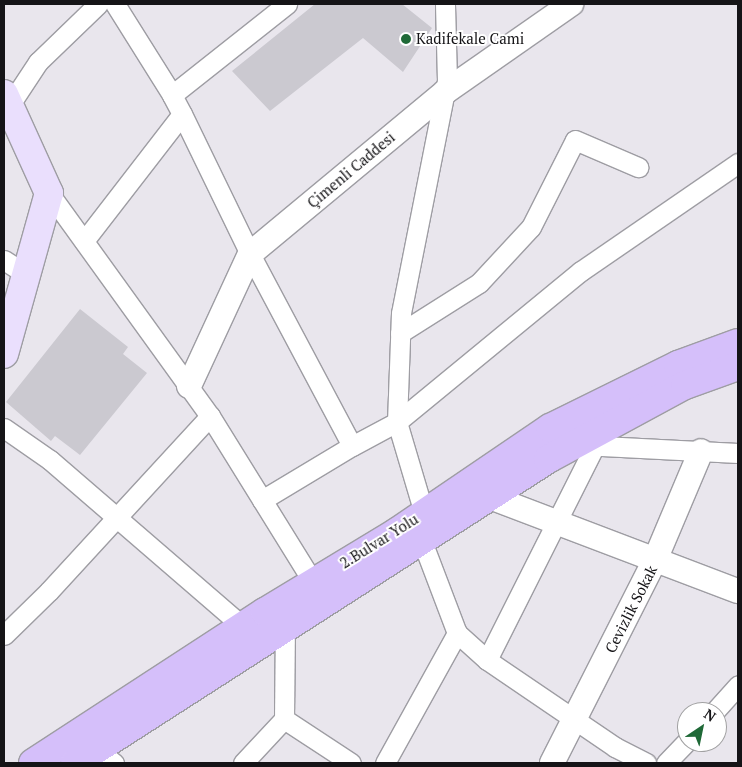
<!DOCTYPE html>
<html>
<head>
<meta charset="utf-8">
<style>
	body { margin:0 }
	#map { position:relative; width:742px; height:767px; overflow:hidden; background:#e9e6ed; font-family:"PT Serif",serif }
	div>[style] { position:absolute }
	.building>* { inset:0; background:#cbc9d0 }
	.roads { filter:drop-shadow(1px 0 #9e9da3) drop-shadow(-1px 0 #9e9da3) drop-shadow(0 1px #9e9da3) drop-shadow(0 -1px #9e9da3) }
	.minor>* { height:19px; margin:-9.5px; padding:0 9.5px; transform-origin:9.5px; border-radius:9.5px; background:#fff }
	.tertiary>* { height:24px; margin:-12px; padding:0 12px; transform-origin:12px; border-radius:12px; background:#fff }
	.secondary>* { height:28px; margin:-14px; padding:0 14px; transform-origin:14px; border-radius:14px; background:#eadffd }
	.primary>* { height:28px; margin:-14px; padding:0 14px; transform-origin:14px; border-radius:14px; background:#d5bffa }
	.dots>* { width:14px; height:14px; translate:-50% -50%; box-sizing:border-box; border:2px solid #fff; border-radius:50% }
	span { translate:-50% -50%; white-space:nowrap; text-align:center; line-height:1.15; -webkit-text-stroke:4px #fff; paint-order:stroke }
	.poi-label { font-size:15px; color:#151417 }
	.left { translate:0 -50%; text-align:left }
	.street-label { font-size:15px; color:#151417 }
	.frame { position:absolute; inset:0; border:5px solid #151417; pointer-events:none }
	.north { position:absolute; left:677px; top:702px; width:50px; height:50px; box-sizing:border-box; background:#fff; border:1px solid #a1a1a2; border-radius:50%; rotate:34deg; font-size:14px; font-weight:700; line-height:20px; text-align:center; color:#151417 }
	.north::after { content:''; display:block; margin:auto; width:18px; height:22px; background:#1f6937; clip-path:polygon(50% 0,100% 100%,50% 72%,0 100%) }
</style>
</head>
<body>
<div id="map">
	<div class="building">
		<div style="clip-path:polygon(315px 4px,402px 4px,432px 28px,403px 72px,363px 38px,270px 111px,232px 71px)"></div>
		<div style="clip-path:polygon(80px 309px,128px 347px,123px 354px,147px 373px,80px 455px,55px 436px,51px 441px,6px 402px)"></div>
	</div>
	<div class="roads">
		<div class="minor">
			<div style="left:115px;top:4px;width:107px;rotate:57.9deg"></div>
			<div style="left:9px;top:106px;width:53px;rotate:-56.6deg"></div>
			<div style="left:38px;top:62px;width:83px;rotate:-44deg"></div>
			<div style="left:182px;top:114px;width:21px;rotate:-118deg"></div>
			<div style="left:172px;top:95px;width:147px;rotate:-38.4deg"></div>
			<div style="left:49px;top:193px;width:275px;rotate:54.2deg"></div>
			<div style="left:84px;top:241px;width:160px;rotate:-52.3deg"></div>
			<div style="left:182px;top:114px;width:156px;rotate:64.1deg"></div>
			<div style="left:250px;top:254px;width:217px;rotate:62deg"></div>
			<div style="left:352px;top:446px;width:51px;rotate:-28.1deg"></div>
			<div style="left:397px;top:422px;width:95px;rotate:73.5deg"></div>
			<div style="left:424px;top:513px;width:28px;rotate:94deg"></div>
			<div style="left:422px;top:541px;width:98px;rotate:69.2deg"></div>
			<div style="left:457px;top:633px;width:40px;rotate:42deg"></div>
			<div style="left:487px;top:660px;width:241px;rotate:-63.3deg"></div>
			<div style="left:4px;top:260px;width:27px;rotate:33deg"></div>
			<div style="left:400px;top:333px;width:93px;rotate:-32.3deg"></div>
			<div style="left:479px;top:283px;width:76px;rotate:-47.1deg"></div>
			<div style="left:531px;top:227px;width:97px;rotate:-63.2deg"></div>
			<div style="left:575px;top:140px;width:69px;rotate:23.2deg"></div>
			<div style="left:397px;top:422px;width:238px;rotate:-39.4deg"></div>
			<div style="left:581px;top:271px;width:191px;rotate:-34.5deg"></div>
			<div style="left:397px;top:422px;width:109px;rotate:-87.9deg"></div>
			<div style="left:401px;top:313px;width:237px;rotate:-78.8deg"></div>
			<div style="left:447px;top:81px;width:77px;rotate:-91.5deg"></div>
			<div style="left:4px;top:428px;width:56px;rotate:34.8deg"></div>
			<div style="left:50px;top:460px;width:254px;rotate:40.8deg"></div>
			<div style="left:582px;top:445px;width:156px;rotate:2.9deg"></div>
			<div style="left:262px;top:500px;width:105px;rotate:-31deg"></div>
			<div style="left:4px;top:635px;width:63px;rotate:-44.4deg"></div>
			<div style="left:49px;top:591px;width:238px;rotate:-47.4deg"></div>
			<div style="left:210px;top:416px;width:195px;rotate:58.2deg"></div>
			<div style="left:487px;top:660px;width:155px;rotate:34.2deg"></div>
			<div style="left:615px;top:747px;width:35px;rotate:27deg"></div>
			<div style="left:714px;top:712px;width:36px;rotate:-48deg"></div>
			<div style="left:284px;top:719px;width:92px;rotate:-89.4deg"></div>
			<div style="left:96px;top:749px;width:23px;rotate:38deg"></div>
			<div style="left:243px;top:763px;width:60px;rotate:-47deg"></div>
			<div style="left:284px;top:719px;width:80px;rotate:33.3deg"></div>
			<div style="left:385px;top:763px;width:149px;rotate:-61deg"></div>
			<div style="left:666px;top:763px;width:30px;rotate:-46deg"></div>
		</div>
		<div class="tertiary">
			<div style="left:189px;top:386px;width:145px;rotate:-65.2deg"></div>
			<div style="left:250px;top:254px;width:254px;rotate:-39.7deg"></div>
			<div style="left:445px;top:92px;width:154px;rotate:-34.9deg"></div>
			<div style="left:490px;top:497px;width:265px;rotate:20.8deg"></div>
			<div style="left:552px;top:763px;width:228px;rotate:-63.1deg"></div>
			<div style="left:655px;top:560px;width:118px;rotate:-67.1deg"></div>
		</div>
		<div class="secondary">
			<div style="left:4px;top:94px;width:109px;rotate:65.6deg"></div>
			<div style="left:49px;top:193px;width:167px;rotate:105.6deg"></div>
		</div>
		<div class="primary">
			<div style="left:33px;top:763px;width:277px;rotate:-33.1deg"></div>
			<div style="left:265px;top:612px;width:154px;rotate:-31.2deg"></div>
			<div style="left:397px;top:532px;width:185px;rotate:-34.2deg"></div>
			<div style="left:550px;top:428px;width:143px;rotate:-26.2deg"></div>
			<div style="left:678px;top:365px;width:64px;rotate:-20.1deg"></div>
			<div style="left:75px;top:763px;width:562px;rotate:-32.73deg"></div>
			<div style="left:548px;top:459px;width:156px;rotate:-28.4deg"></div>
			<div style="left:685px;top:385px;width:56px;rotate:-19.7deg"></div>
		</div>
	</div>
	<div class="dots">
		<div style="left:406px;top:39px;background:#1f6937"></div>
	</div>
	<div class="poi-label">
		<span class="left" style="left:416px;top:39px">Kadifekale Cami</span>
	</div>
	<div class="street-label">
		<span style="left:351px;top:170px;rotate:-40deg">Çimenli Caddesi</span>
		<span style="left:379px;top:541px;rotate:-32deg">2.Bulvar Yolu</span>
		<span style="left:631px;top:609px;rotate:-63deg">Cevizlik Sokak</span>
	</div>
	<div class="frame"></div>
	<div class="north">N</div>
</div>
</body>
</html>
